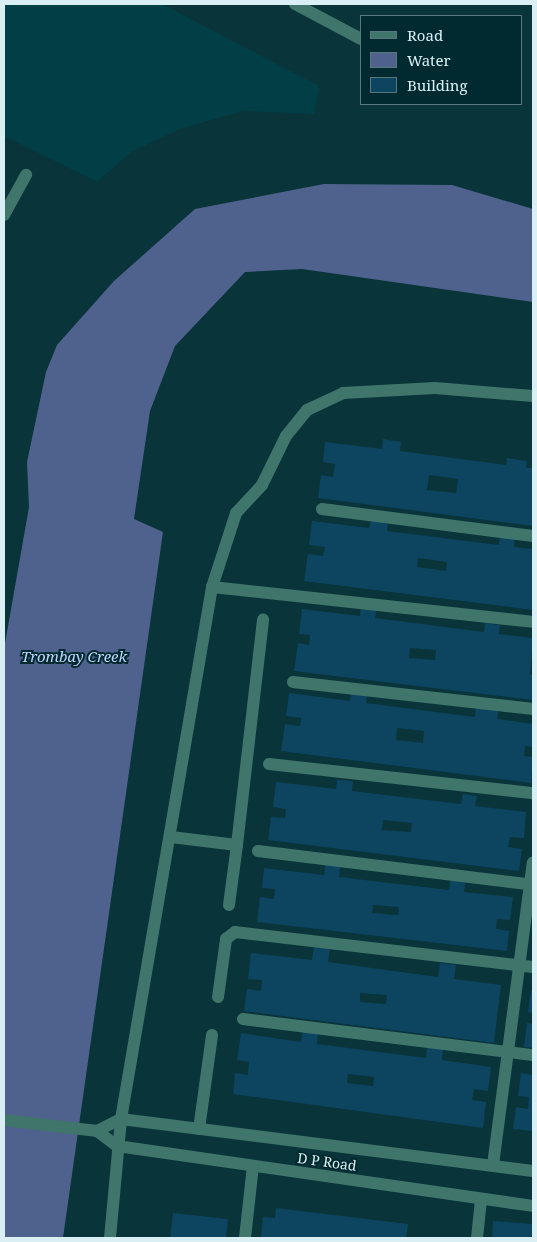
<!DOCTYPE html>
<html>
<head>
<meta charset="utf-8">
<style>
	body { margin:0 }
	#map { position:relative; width:537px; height:1242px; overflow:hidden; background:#09343a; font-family:"Noto Serif",serif }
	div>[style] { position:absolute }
	.built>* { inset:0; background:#023e45 }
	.water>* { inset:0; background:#4f628d }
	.building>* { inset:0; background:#0d4460 }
	.minor>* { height:12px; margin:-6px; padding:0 6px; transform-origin:6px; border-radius:6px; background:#40756b }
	span { translate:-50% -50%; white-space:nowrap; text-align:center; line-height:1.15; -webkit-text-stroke:4px #002a30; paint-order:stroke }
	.street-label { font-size:14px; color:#daeff3 }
	.water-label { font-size:15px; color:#c1d4fd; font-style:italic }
	.frame { position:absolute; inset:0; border:5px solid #daeff3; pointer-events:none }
	.legend { position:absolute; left:360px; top:15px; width:162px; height:90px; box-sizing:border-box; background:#002a30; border:1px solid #57797e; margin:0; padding:6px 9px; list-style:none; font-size:15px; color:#daeff3 }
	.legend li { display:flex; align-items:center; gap:10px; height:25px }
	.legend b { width:25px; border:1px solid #57797e }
</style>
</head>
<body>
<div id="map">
	<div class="built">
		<div style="clip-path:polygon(4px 4px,162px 4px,319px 86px,314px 114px,243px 111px,180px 129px,131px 152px,97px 182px,4px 136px)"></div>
	</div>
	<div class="water">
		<div style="clip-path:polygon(324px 184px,452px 185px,533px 209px,533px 302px,302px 269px,245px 272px,175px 346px,150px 411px,134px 519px,163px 532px,63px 1238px,4px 1238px,4px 649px,29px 507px,27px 462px,46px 372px,57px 345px,114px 281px,195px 209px)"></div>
	</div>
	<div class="building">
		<div style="clip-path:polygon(evenodd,383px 439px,401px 442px,400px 451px,506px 465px,507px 458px,527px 461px,526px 468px,533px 468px,533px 526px,318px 498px,321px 475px,333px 477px,335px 464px,323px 462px,325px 442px,382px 449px,383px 439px,429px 475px,458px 479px,456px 493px,427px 490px,429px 475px)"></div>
		<div style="clip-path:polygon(evenodd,371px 520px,388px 522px,387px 531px,499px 545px,500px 534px,515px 536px,514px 547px,533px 549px,533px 610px,304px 581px,308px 554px,323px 556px,325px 547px,309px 545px,312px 521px,369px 528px,371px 520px,418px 558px,447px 562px,446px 571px,417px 567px,418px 558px)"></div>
		<div style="clip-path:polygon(evenodd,361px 605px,377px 607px,375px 618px,484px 632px,485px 623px,500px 625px,499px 634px,533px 638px,530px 675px,533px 675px,533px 700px,294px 671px,298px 643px,309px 645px,310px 635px,299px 634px,302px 609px,360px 616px,361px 605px,410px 648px,436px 650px,435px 660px,409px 658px,410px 648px)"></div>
		<div style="clip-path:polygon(evenodd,351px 692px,367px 695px,366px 703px,475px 717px,476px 704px,499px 707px,497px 719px,533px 724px,533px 747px,525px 746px,524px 756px,533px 757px,531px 783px,281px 751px,285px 724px,300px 726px,301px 718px,286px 716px,289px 693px,350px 701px,351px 692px,397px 728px,424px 731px,423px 743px,396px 740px,397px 728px)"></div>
		<div style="clip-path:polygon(evenodd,337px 780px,353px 781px,352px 791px,461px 804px,463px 794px,477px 796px,475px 806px,526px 812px,524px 838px,510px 837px,508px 847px,522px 849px,519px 871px,268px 840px,271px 817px,285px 818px,286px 809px,273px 807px,276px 782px,336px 789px,337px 780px,383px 820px,412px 823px,411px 832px,382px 830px,383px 820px)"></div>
		<div style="clip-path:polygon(evenodd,326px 860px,341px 862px,339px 877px,449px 890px,451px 877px,466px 878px,464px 892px,513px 897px,510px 920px,497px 919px,496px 929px,509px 931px,507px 951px,257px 922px,260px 897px,274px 899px,275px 889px,262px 888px,264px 868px,324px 875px,326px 860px,373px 905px,399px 907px,398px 915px,372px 913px,373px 905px)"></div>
		<div style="clip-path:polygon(evenodd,314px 947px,330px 949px,328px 962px,438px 977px,440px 963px,456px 965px,454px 979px,501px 985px,494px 1043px,244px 1011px,247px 989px,261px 991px,262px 980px,248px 979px,251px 953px,312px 960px,314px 947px,360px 993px,387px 995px,386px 1004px,360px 1002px,360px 993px)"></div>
		<div style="clip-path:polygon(531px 991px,533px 991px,533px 1013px,528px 1012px)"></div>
		<div style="clip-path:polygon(527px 1023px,533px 1024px,533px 1048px,524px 1047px)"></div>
		<div style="clip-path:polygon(evenodd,303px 1029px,318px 1031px,317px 1044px,426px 1058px,427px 1046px,443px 1048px,442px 1060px,491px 1067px,488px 1091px,474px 1089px,472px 1100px,486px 1102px,483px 1128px,233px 1094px,235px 1073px,248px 1075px,249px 1062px,237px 1060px,241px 1033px,301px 1042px,303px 1029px,348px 1074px,374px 1077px,373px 1086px,347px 1083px,348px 1074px)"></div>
		<div style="clip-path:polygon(521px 1073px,533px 1075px,533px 1131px,513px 1129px,516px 1107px,528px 1109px,529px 1097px,518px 1096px)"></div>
		<div style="clip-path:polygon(276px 1208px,408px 1224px,406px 1238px,261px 1238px,263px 1217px,275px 1218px)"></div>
		<div style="clip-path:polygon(173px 1213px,228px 1219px,226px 1238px,170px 1238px)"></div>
		<div style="clip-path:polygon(493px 1221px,533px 1224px,533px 1238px,492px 1238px)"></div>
	</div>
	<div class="minor">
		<div style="left:295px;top:4px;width:75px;rotate:27.9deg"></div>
		<div style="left:4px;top:215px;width:46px;rotate:-61.2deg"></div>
		<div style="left:322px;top:509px;width:213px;rotate:7.3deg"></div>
		<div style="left:212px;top:587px;width:323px;rotate:6.2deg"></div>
		<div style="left:293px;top:682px;width:242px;rotate:6.4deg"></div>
		<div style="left:269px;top:764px;width:266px;rotate:6.3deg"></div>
		<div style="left:171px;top:837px;width:66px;rotate:6.9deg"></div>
		<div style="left:237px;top:845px;width:227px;rotate:-83.4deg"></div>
		<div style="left:258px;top:851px;width:277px;rotate:7deg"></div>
		<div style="left:229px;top:905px;width:61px;rotate:-82.4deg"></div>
		<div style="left:218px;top:997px;width:59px;rotate:-82.1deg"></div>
		<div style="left:226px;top:939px;width:11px;rotate:-38deg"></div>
		<div style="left:235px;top:932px;width:300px;rotate:6.7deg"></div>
		<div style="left:243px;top:1019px;width:292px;rotate:7.1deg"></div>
		<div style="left:4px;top:1120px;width:94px;rotate:6.7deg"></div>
		<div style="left:199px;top:1129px;width:95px;rotate:-82.1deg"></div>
		<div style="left:97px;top:1131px;width:25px;rotate:37deg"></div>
		<div style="left:117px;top:1146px;width:420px;rotate:8.2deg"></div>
		<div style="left:97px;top:1131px;width:27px;rotate:-27deg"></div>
		<div style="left:121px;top:1119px;width:415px;rotate:7.2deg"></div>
		<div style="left:493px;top:1165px;width:305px;rotate:-82.5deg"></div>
		<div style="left:110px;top:1238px;width:120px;rotate:-84.7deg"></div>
		<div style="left:121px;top:1119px;width:540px;rotate:-80.29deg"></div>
		<div style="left:212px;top:587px;width:78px;rotate:-72deg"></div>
		<div style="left:236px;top:513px;width:38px;rotate:-47deg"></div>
		<div style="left:262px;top:485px;width:55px;rotate:-63.9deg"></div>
		<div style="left:286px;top:436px;width:33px;rotate:-51deg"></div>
		<div style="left:307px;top:410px;width:40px;rotate:-25deg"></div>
		<div style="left:343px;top:393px;width:92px;rotate:-3.1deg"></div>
		<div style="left:435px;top:388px;width:98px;rotate:4.7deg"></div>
		<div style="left:245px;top:1238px;width:72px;rotate:-83.7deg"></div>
		<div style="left:477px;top:1238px;width:39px;rotate:-84deg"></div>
	</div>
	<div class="street-label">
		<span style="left:327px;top:1162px;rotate:8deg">D P Road</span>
	</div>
	<div class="water-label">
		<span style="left:74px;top:657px">Trombay Creek</span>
	</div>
	<div class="frame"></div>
	<ul class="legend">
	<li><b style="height:6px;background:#40756b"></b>Road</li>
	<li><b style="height:14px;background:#4f628d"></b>Water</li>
	<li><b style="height:14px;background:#0d4460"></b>Building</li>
	</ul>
</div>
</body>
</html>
